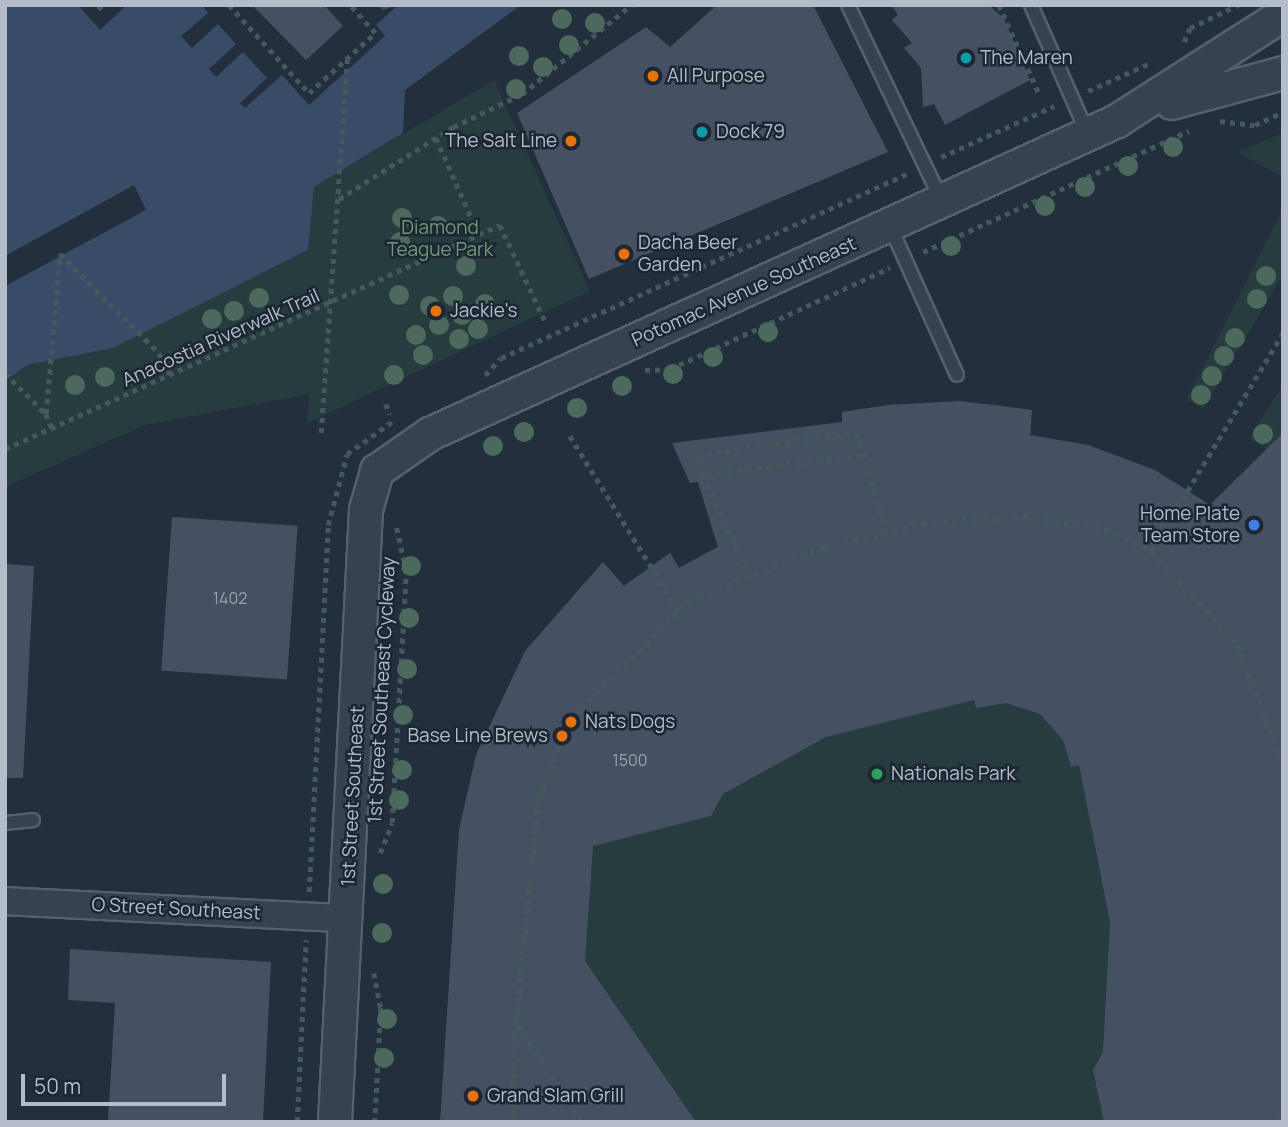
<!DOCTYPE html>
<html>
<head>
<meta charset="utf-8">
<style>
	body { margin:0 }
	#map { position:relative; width:1288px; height:1127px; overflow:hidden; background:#242f3e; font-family:Manrope,sans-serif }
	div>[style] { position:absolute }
	.green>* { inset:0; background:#263c3f }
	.water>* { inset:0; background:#394c67 }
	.pier>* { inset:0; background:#242f3e }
	.building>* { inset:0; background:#455162; transform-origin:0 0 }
	.path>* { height:4.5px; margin-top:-2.25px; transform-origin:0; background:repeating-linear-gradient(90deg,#44595c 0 5px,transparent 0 10px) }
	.roads { filter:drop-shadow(2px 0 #565f6c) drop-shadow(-2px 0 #565f6c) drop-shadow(0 2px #565f6c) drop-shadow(0 -2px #565f6c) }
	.service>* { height:12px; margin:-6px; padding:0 6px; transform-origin:6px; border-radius:6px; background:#38414e }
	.minor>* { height:26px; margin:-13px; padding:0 13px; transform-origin:13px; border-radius:13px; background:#38414e }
	.tertiary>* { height:32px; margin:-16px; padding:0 16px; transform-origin:16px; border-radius:16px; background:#38414e }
	.trees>* { width:20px; height:20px; margin:-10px; border-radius:50%; background:#4b6a5d }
	.dots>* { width:19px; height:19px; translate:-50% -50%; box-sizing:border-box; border:4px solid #1d2633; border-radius:50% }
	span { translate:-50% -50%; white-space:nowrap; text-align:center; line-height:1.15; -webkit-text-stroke:5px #1d2633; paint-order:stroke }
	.number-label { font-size:16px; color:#98a1af }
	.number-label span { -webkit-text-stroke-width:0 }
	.poi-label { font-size:19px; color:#b4bcc9 }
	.left { translate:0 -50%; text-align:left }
	.right { translate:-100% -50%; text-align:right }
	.park-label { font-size:19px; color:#6b9a76 }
	.street-label { font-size:19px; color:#b4bcc9 }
	.frame { position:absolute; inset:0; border:7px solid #b4bcc9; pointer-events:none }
	.scale { position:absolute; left:21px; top:1074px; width:205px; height:32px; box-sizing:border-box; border:4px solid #b4bcc9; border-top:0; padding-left:9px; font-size:21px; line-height:24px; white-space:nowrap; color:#b4bcc9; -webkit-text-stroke:5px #1d2633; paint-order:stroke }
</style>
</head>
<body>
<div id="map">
	<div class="green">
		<div style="clip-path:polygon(494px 80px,590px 291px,307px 423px,309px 394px,145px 425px,5px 487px,5px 381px,27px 365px,113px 348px,308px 251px,314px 187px)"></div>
		<div style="clip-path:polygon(1283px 133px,1283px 177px,1240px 154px,1239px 151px)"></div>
		<div style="clip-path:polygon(1283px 208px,1283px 275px,1203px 409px,1187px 399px)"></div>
		<div style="clip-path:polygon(1283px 385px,1283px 1122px,440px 1122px,459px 830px,476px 755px,525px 651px,603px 562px,623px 586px,670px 552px,679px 567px,717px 547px,698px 482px,672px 443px,842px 422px,842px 412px,870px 408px,875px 447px,893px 445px,890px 404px,996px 404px,1032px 410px,1031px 435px,1088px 445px,1155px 470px,1210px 505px,1266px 449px,1249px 438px)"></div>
	</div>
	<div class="water">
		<div style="clip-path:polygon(5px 5px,521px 5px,405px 90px,403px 133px,314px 187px,308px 250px,113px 348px,27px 365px,5px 381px)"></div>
	</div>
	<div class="pier">
		<div style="clip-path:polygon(78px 5px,127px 5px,100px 30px)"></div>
		<div style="clip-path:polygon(202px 5px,378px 5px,383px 10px,398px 5px,376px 25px,385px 36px,309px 105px,282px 75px,245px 108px,240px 103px,267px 78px,243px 52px,216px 77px,209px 69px,236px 44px,218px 24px,192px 48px,181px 36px,208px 13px)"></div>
		<div style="clip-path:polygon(134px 185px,146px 210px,5px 286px,5px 256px)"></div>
	</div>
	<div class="building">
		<div style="clip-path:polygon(252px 5px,324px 5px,343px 26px,306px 60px)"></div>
		<div style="clip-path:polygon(717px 5px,813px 5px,888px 152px,589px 279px,517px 113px,646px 27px,670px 47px)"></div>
		<div style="clip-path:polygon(891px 5px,989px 5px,1004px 19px,1030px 80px,945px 125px,934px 104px,923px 107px,921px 68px,904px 48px,912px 43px,892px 20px,898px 15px)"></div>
		<div style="clip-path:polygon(960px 401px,1032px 410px,1030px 435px,1088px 445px,1155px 470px,1210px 505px,1283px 433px,1283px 1122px,1104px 1122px,1093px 1070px,1103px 1052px,1110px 922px,1079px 765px,1071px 767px,1063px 740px,1040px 714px,1006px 703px,976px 708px,974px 700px,826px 737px,723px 794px,711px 816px,593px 846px,585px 961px,696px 1122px,440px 1122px,459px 830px,476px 755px,525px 651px,603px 562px,624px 586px,670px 553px,679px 568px,718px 547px,698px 482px,690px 483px,672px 443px,842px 422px,842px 412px,888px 405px)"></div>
		<div style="left:172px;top:517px;width:126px;height:154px;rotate:4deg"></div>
		<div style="clip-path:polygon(5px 564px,34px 566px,23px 778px,5px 778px)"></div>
		<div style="clip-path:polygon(70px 949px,271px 962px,263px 1122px,108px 1122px,115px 1003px,68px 1000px)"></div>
	</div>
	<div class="path">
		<div style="left:229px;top:5px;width:119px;rotate:47.7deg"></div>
		<div style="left:309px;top:93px;width:89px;rotate:-42.3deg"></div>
		<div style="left:375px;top:33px;width:38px;rotate:-132deg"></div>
		<div style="left:999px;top:5px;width:97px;rotate:65.6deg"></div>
		<div style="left:98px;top:9px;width:6px;rotate:-45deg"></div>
		<div style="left:1184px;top:42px;width:15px;rotate:-67deg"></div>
		<div style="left:1190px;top:28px;width:53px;rotate:-25.6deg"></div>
		<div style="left:1088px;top:91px;width:68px;rotate:-24.3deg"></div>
		<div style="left:1220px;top:121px;width:35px;rotate:7deg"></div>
		<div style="left:1255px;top:125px;width:31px;rotate:-25deg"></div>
		<div style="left:436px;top:138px;width:106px;rotate:66.1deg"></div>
		<div style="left:941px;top:157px;width:124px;rotate:-24.3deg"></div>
		<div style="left:339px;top:199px;width:135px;rotate:-32.3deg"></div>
		<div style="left:453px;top:127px;width:76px;rotate:-25.6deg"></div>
		<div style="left:522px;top:94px;width:141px;rotate:-39.2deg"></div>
		<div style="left:923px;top:252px;width:292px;rotate:-24.5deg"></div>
		<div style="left:645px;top:370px;width:25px;rotate:-2deg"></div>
		<div style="left:670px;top:369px;width:242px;rotate:-24.7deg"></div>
		<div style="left:5px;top:373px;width:58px;rotate:45deg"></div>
		<div style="left:46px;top:414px;width:161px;rotate:-85deg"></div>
		<div style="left:60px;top:254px;width:140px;rotate:45deg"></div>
		<div style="left:159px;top:353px;width:25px;rotate:63deg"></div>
		<div style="left:485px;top:375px;width:23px;rotate:-47deg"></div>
		<div style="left:501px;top:358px;width:447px;rotate:-24.4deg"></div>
		<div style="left:386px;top:404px;width:11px;rotate:68deg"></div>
		<div style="left:46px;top:414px;width:15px;rotate:67deg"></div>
		<div style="left:321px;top:433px;width:375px;rotate:-86deg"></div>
		<div style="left:570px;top:436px;width:205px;rotate:58.2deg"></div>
		<div style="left:5px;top:449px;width:543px;rotate:-24.35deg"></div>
		<div style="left:500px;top:225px;width:108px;rotate:64.9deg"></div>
		<div style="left:861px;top:456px;width:159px;rotate:173.1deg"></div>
		<div style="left:703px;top:475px;width:21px;rotate:-109deg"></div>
		<div style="left:696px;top:455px;width:162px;rotate:-7.8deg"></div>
		<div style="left:857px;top:433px;width:102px;rotate:73.5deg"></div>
		<div style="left:703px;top:475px;width:109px;rotate:65.1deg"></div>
		<div style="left:1151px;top:551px;width:128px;rotate:47.2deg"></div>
		<div style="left:1238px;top:645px;width:128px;rotate:69.4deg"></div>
		<div style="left:380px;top:853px;width:32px;rotate:-68deg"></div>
		<div style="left:392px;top:823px;width:251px;rotate:-86.8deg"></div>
		<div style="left:406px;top:572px;width:47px;rotate:-102.3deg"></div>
		<div style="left:309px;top:892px;width:367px;rotate:-87deg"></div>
		<div style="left:328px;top:525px;width:73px;rotate:-75deg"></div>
		<div style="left:347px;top:454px;width:57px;rotate:-35.7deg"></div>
		<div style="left:374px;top:973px;width:36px;rotate:79deg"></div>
		<div style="left:381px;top:1008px;width:114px;rotate:93deg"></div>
		<div style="left:516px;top:1023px;width:88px;rotate:92deg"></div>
		<div style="left:513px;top:1111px;width:13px;rotate:58deg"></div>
		<div style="left:297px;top:1122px;width:182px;rotate:-87.2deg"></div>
		<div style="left:581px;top:1122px;width:118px;rotate:-123.3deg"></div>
		<div style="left:516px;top:1023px;width:226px;rotate:-84.4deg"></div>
		<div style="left:538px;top:798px;width:66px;rotate:-68.8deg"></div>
		<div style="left:562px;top:736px;width:34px;rotate:-56deg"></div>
		<div style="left:581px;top:708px;width:153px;rotate:-45deg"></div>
		<div style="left:689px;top:600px;width:145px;rotate:-21.4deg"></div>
		<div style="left:824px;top:547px;width:111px;rotate:-13deg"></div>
		<div style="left:932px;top:522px;width:93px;rotate:-3.7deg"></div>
		<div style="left:1025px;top:516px;width:82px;rotate:9.1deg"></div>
		<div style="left:1106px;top:529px;width:50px;rotate:26.1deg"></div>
		<div style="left:1151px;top:551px;width:255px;rotate:-58.8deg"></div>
		<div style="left:1278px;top:1122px;width:18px;rotate:-74deg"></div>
	</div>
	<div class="roads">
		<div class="service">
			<div style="left:848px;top:5px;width:217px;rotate:64.4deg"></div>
			<div style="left:1031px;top:5px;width:141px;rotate:66.2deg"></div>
			<div style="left:890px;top:226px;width:163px;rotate:65.8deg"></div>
			<div style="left:5px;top:823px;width:28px;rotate:-6deg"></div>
		</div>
		<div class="minor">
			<div style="left:5px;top:901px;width:341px;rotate:2.9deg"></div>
		</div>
		<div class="tertiary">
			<div style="left:1172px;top:103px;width:115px;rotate:-15.1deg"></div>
			<div style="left:335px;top:1122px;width:613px;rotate:-87.1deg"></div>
			<div style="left:366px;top:510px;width:41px;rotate:-74.2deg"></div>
			<div style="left:377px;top:471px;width:65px;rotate:-34.9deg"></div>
			<div style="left:430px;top:434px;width:755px;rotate:-24.49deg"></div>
			<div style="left:1117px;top:121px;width:197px;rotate:-32.6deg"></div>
		</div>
	</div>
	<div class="trees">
		<div style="left:562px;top:19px"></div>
		<div style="left:595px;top:23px"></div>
		<div style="left:569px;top:45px"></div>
		<div style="left:519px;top:56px"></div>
		<div style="left:543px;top:67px"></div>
		<div style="left:516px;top:89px"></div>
		<div style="left:1173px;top:147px"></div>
		<div style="left:1128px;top:166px"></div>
		<div style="left:1085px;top:187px"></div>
		<div style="left:1045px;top:206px"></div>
		<div style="left:402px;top:218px"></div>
		<div style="left:438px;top:226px"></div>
		<div style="left:400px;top:242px"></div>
		<div style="left:951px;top:246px"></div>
		<div style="left:466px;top:266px"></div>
		<div style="left:1266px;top:276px"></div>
		<div style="left:399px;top:295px"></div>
		<div style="left:453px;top:296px"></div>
		<div style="left:259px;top:298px"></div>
		<div style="left:1257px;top:299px"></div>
		<div style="left:485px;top:304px"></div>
		<div style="left:430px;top:306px"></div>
		<div style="left:234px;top:311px"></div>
		<div style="left:462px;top:315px"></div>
		<div style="left:212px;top:319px"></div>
		<div style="left:439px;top:325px"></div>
		<div style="left:478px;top:329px"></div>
		<div style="left:768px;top:332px"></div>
		<div style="left:416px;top:335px"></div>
		<div style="left:1235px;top:338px"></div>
		<div style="left:459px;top:339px"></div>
		<div style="left:423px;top:355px"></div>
		<div style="left:1224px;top:356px"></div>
		<div style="left:713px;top:357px"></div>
		<div style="left:673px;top:374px"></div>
		<div style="left:394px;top:375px"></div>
		<div style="left:1212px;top:376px"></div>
		<div style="left:105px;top:377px"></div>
		<div style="left:75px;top:385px"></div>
		<div style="left:622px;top:386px"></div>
		<div style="left:1201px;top:395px"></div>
		<div style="left:577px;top:408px"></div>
		<div style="left:524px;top:432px"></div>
		<div style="left:1263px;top:434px"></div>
		<div style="left:493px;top:446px"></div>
		<div style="left:411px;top:566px"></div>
		<div style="left:409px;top:618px"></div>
		<div style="left:407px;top:669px"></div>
		<div style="left:403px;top:715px"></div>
		<div style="left:402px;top:770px"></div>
		<div style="left:399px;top:800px"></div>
		<div style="left:383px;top:884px"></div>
		<div style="left:382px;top:933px"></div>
		<div style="left:387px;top:1019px"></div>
		<div style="left:384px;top:1058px"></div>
	</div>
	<div class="dots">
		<div style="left:966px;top:58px;background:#0f9aa8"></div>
		<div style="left:653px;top:76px;background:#e8710a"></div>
		<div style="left:702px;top:132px;background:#0f9aa8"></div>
		<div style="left:571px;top:141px;background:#e8710a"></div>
		<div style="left:624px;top:254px;background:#e8710a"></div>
		<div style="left:436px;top:311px;background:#e8710a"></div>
		<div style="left:1254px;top:525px;background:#3f7fe0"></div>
		<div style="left:571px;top:722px;background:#e8710a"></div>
		<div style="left:562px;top:736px;background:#e8710a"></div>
		<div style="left:877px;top:774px;background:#2e9e5b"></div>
		<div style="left:473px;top:1096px;background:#e8710a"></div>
	</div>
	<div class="number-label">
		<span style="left:230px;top:598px">1402</span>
		<span style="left:630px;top:760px">1500</span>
	</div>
	<div class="poi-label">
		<span class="left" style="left:980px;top:58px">The Maren</span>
		<span class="left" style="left:667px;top:76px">All Purpose</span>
		<span class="left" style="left:716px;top:132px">Dock 79</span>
		<span class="right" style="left:557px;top:141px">The Salt Line</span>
		<span class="left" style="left:638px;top:254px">Dacha Beer<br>Garden</span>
		<span class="left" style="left:450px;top:311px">Jackie's</span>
		<span class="right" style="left:1240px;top:525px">Home Plate<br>Team Store</span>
		<span class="left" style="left:585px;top:722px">Nats Dogs</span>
		<span class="right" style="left:548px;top:736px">Base Line Brews</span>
		<span class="left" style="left:891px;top:774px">Nationals Park</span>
		<span class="left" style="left:487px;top:1096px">Grand Slam Grill</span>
	</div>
	<div class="park-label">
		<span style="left:440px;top:239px">Diamond<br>Teague Park</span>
	</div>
	<div class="street-label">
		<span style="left:744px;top:292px;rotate:-24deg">Potomac Avenue Southeast</span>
		<span style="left:221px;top:338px;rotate:-24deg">Anacostia Riverwalk Trail</span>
		<span style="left:382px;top:690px;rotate:-87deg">1st Street Southeast Cycleway</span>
		<span style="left:353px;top:796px;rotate:-87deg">1st Street Southeast</span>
		<span style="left:176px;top:909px;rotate:3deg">O Street Southeast</span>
	</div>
	<div class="frame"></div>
	<div class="scale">50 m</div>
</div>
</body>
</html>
